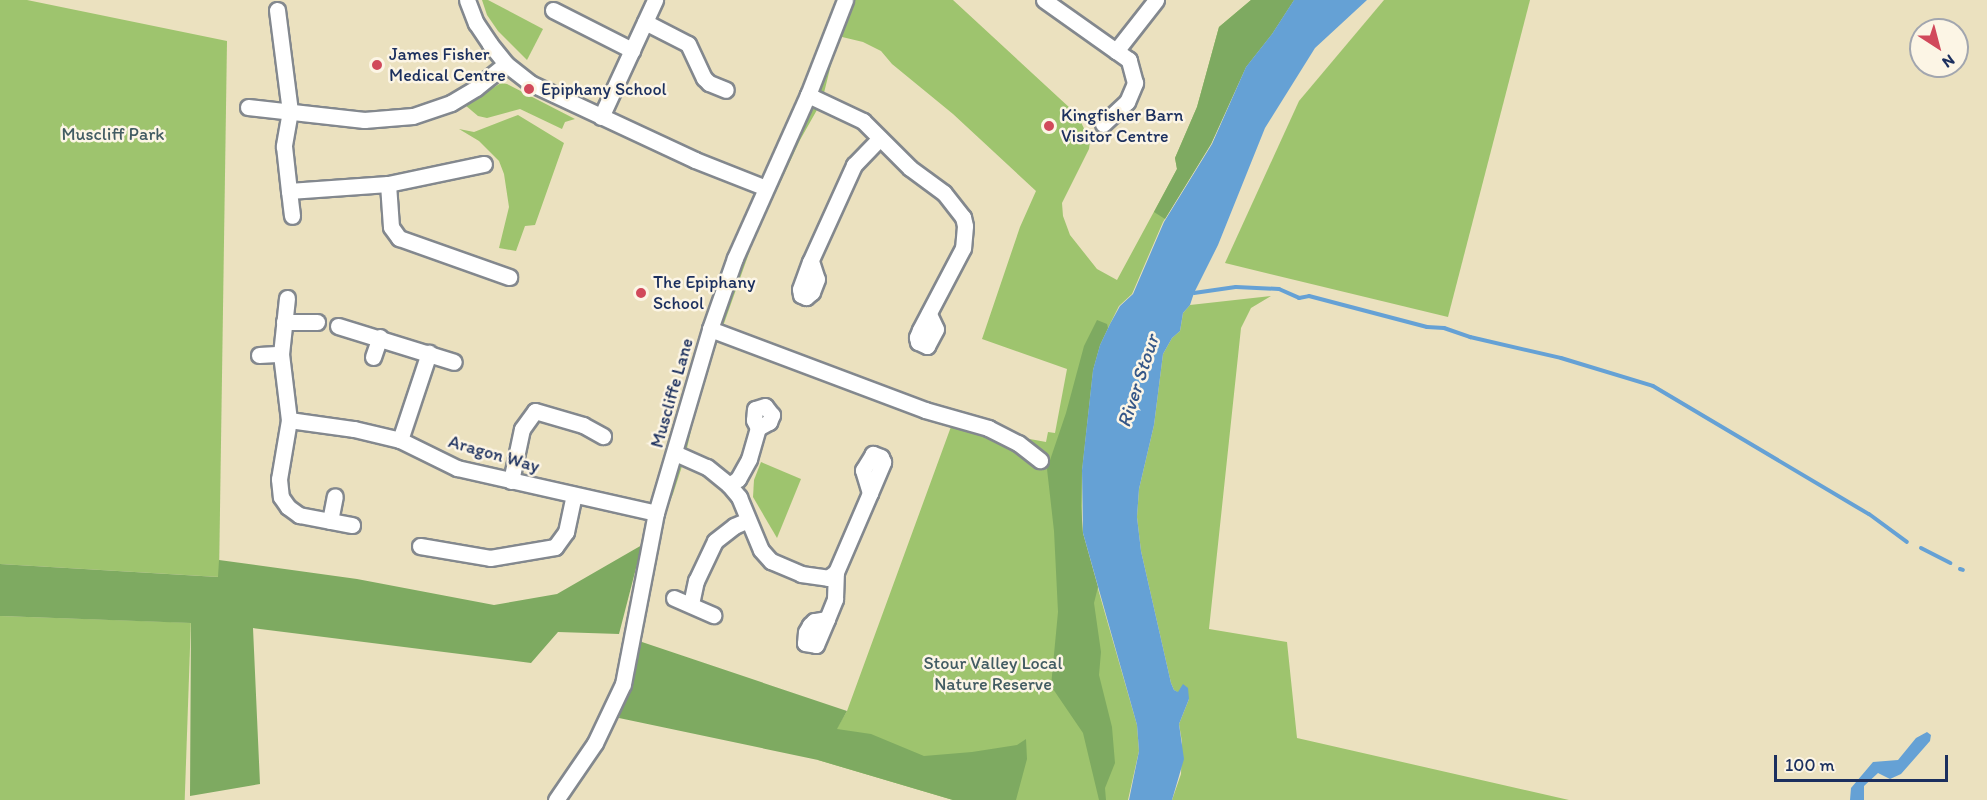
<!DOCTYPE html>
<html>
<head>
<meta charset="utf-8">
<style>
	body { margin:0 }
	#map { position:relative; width:1987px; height:800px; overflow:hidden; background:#ebe1bf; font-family:Itim,sans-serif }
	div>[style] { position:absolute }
	.green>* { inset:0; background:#9ec46e; transform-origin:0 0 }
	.forest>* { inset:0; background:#7eaa61 }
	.water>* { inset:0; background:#65a1d5 }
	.stream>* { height:4px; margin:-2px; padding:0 2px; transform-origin:2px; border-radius:2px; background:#65a1d5 }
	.roads { filter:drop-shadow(2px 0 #83888e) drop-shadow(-2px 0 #83888e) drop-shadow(0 2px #83888e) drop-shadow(0 -2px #83888e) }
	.minor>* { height:15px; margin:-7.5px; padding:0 7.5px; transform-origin:7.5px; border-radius:7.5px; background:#fff }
	.dots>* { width:16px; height:16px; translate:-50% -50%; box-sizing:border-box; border:3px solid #fcf5e5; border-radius:50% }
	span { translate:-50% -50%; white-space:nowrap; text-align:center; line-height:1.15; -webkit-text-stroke:5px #fcf5e5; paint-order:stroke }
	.poi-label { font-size:18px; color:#1b2f5e }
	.left { translate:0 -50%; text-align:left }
	.park-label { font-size:18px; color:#425c63 }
	.street-label { font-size:18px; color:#1b2f5e }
	.water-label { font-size:20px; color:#355788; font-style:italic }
	.north { position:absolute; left:1909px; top:18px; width:60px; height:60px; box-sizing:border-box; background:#fcf5e5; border:2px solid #a2a6af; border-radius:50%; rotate:144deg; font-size:16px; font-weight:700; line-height:24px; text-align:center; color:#1b2f5e }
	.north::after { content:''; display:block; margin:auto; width:21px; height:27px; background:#d1495b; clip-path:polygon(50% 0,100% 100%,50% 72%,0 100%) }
	.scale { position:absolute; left:1774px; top:755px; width:174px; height:27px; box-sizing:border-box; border:3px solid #1b2f5e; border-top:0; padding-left:8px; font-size:18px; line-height:21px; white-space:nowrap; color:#1b2f5e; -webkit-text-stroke:4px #fcf5e5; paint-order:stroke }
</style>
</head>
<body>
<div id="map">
	<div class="green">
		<div style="clip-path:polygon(0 0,27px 0,227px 41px,219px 577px,0 564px)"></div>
		<div style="clip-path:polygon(482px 0,488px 0,543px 29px,527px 60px,498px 31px,487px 15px)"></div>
		<div style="clip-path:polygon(845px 0,953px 0,1071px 109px,1079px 118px,1090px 141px,1089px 149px,1062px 203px,1063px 216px,1070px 235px,1097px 269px,1117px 280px,1177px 169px,1175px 158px,1197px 107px,1219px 27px,1251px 0,1294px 0,1272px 34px,1246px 67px,1211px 144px,1163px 222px,1132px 294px,1119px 306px,1108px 328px,1100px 345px,1093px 370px,1082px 470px,1082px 533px,1137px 725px,1139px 751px,1128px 800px,953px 800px,818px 760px,847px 711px,956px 413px,1019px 437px,1046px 442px,1048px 432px,1055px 433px,1067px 369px,982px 339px,1020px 227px,1036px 191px,953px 114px,892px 64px,881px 51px,863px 42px,838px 36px,822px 101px,800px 140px,754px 239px,700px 391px,685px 457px,673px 494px,646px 559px,710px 329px)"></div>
		<div style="clip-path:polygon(1384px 0,1530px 0,1448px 317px,1225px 263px,1299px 101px)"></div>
		<div style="clip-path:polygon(501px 83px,507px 84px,575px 119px,565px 122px,562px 129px,520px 109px,487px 118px,478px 116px,465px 105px)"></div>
		<div style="clip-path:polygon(518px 115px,564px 143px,535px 225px,525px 226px,516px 251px,499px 248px,509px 207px,504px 174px,499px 161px,479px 141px,459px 129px,474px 132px)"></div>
		<div style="clip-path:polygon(1271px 296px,1251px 308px,1241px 328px,1209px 629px,1287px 642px,1297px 738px,1569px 800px,1172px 800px,1181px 774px,1182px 742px,1179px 724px,1189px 699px,1174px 690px,1171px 683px,1141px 551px,1137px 517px,1139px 489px,1154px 425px,1163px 354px,1172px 338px,1180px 331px,1183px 313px,1190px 305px)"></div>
		<div style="clip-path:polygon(761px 462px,801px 479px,777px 538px,753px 497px,754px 480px)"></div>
		<div style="left:0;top:616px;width:191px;height:184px;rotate:2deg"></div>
	</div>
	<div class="forest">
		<div style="clip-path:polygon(1251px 0,1294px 0,1272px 34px,1246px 67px,1211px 144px,1165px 219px,1154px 212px,1177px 169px,1175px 158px,1197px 107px,1219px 27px)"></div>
		<div style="clip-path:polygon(1097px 320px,1107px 324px,1108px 328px,1100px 345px,1093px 370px,1082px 470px,1081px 506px,1083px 533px,1098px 587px,1094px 603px,1101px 652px,1099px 675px,1112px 727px,1115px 763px,1105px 788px,1106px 800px,1099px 800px,1083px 733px,1051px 686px,1058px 612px,1054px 531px,1047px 469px,1066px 413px,1084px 346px)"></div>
		<div style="clip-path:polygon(642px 545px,619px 634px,558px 632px,531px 663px,253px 628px,260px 784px,190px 796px,191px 623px,0 616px,0 564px,218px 577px,219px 560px,357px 579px,494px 605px,557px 594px)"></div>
		<div style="clip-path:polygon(636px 640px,847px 711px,837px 729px,871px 734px,924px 756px,972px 752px,1017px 745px,1026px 739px,1027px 759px,1016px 800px,953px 800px,818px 760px,619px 718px,623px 700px,628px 695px)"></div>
	</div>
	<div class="water">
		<div style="clip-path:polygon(1294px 0,1367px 0,1315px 48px,1265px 128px,1218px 245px,1194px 293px,1190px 305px,1183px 313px,1180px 331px,1172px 338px,1163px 354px,1154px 425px,1139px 489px,1137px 517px,1141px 551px,1171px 683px,1174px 690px,1178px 692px,1183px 684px,1188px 688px,1189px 699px,1179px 724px,1184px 759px,1172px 800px,1129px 800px,1139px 751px,1137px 725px,1083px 533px,1082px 470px,1093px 370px,1100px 345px,1110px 324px,1120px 306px,1133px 294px,1164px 222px,1212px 144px,1246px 67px,1272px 34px)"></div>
		<div style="clip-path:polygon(1927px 732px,1931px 735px,1930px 741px,1901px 774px,1890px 779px,1878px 773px,1864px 786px,1864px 800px,1850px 800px,1851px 788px,1873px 762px,1898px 760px,1916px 738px)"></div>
	</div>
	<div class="stream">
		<div style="left:1194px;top:293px;width:42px;rotate:-8.1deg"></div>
		<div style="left:1236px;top:287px;width:43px;rotate:2.7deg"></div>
		<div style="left:1279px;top:289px;width:22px;rotate:24deg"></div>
		<div style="left:1299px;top:298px;width:10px;rotate:-11deg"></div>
		<div style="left:1309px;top:296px;width:122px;rotate:14.7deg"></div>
		<div style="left:1427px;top:327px;width:17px;rotate:3deg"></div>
		<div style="left:1444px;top:328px;width:28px;rotate:19deg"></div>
		<div style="left:1470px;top:337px;width:93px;rotate:13deg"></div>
		<div style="left:1561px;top:358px;width:96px;rotate:16.9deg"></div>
		<div style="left:1653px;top:386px;width:251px;rotate:30.7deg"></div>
		<div style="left:1869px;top:514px;width:47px;rotate:36.4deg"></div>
		<div style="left:1921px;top:548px;width:33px;rotate:27deg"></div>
		<div style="left:1960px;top:569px;width:3px;rotate:18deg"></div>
	</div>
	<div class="roads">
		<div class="minor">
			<div style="left:467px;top:0;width:25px;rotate:69deg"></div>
			<div style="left:476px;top:23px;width:25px;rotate:56deg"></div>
			<div style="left:490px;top:44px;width:26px;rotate:51deg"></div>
			<div style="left:506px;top:64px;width:31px;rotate:38deg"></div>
			<div style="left:530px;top:83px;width:182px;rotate:25deg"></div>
			<div style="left:695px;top:160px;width:76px;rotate:21.5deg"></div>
			<div style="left:1044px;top:0;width:88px;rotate:35.3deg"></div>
			<div style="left:1116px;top:51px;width:65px;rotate:-51.9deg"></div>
			<div style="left:277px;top:10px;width:102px;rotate:82.7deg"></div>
			<div style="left:290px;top:111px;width:36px;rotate:100deg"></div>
			<div style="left:284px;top:146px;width:45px;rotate:83.7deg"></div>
			<div style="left:289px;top:191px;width:99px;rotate:-4deg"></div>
			<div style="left:388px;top:184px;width:98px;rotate:-11.8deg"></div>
			<div style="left:553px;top:10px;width:89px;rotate:26.9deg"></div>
			<div style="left:645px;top:22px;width:48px;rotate:27.1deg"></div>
			<div style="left:688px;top:44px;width:38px;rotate:65deg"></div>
			<div style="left:704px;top:78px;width:7px;rotate:45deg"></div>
			<div style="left:709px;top:83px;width:18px;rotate:22deg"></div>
			<div style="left:808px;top:95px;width:61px;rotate:25.3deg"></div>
			<div style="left:863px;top:121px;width:66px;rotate:45deg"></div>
			<div style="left:910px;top:168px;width:42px;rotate:36.3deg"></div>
			<div style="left:944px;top:193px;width:31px;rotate:52deg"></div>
			<div style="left:963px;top:217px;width:9px;rotate:77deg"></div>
			<div style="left:965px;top:226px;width:22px;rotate:95deg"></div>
			<div style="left:963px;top:248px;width:93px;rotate:117.7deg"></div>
			<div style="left:920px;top:330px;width:8px;rotate:113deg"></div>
			<div style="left:917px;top:337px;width:5px;rotate:79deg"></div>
			<div style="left:918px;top:342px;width:10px;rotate:24deg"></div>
			<div style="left:927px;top:346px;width:19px;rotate:-62deg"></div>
			<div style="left:936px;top:329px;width:17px;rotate:-115deg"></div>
			<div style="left:248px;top:107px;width:117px;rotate:6.4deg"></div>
			<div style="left:364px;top:120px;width:49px;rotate:-4.7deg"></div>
			<div style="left:413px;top:116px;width:40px;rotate:-18.9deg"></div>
			<div style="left:451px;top:103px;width:29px;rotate:-31deg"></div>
			<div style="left:476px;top:88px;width:38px;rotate:-39deg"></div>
			<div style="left:601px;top:117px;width:129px;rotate:-65.2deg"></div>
			<div style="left:1103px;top:124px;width:33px;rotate:-43deg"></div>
			<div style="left:1127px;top:102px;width:21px;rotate:-67deg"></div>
			<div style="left:1135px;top:83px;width:24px;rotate:-105deg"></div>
			<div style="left:1129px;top:60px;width:16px;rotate:-145deg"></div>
			<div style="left:388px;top:184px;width:43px;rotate:86deg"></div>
			<div style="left:391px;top:227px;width:14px;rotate:54deg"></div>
			<div style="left:399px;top:238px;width:117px;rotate:19.5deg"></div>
			<div style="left:289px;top:191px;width:25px;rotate:83deg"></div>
			<div style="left:811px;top:261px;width:19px;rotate:72deg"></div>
			<div style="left:817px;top:279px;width:14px;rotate:111deg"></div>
			<div style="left:812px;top:292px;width:8px;rotate:140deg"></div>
			<div style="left:806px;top:297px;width:5px;rotate:-158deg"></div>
			<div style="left:801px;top:295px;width:6px;rotate:-99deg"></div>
			<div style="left:800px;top:289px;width:29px;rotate:-70deg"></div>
			<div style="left:810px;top:262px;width:107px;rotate:-65.6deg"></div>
			<div style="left:854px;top:165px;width:37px;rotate:-46deg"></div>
			<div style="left:287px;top:298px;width:56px;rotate:96.1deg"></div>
			<div style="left:281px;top:354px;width:66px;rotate:83.1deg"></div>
			<div style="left:289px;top:420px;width:60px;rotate:99.6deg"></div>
			<div style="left:279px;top:479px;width:18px;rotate:84deg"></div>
			<div style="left:281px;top:497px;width:12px;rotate:55deg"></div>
			<div style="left:288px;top:507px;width:14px;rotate:36deg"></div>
			<div style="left:299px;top:515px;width:54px;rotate:10.7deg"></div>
			<div style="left:284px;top:322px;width:33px"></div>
			<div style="left:338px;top:326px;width:121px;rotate:17.2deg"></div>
			<div style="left:710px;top:329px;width:230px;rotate:20.6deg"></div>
			<div style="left:925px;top:410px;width:66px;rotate:15.9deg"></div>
			<div style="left:988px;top:428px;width:34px;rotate:27deg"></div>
			<div style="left:1018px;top:443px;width:28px;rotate:38deg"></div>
			<div style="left:259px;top:355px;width:22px;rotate:-3deg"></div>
			<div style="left:373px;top:357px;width:21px;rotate:-71deg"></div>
			<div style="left:289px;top:420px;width:66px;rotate:7.9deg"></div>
			<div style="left:354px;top:429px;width:47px;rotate:13.4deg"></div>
			<div style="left:400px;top:440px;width:64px;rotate:26.2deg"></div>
			<div style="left:457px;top:468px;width:204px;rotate:12.7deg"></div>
			<div style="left:400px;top:440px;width:92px;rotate:-71.6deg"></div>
			<div style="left:675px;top:453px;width:35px;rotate:24deg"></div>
			<div style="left:707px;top:467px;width:28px;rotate:39deg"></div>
			<div style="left:729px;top:485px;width:16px;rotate:50deg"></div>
			<div style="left:739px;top:497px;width:57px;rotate:67.5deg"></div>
			<div style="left:761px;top:550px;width:15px;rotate:48deg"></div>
			<div style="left:771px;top:561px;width:33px;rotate:23deg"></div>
			<div style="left:801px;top:574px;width:27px;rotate:8deg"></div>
			<div style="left:828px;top:578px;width:10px;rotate:-37deg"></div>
			<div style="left:836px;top:572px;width:86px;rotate:-66.7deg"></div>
			<div style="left:870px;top:493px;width:34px;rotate:-67deg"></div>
			<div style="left:883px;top:462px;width:5px;rotate:-112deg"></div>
			<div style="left:881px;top:457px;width:9px;rotate:-159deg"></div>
			<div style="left:873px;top:454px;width:19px;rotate:122deg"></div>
			<div style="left:863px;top:470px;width:24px;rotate:73deg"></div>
			<div style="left:511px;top:481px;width:53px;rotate:-78.1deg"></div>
			<div style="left:522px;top:429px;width:22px;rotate:-54deg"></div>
			<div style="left:535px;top:411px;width:50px;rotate:16.3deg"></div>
			<div style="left:583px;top:425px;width:23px;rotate:29deg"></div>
			<div style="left:729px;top:485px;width:11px;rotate:-34deg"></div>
			<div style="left:738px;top:479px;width:23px;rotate:-61deg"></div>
			<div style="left:749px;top:459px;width:32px;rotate:-74deg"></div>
			<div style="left:758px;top:428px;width:13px;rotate:-29deg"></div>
			<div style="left:769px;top:422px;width:8px;rotate:-67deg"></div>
			<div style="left:772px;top:415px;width:11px;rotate:-128deg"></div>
			<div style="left:765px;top:406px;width:10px;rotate:163deg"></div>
			<div style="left:755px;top:409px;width:11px;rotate:95deg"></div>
			<div style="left:754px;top:420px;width:9px;rotate:63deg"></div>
			<div style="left:330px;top:521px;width:25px;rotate:-79deg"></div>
			<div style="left:420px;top:546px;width:71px;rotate:9.7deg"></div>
			<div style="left:490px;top:558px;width:66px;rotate:-9.6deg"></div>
			<div style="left:555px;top:547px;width:19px;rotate:-54deg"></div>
			<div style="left:566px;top:532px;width:38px;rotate:-78deg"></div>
			<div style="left:674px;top:598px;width:43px;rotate:23.6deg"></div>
			<div style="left:691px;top:604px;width:24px;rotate:-78deg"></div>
			<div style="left:696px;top:581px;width:44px;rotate:-64.6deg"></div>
			<div style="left:715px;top:541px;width:24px;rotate:-38deg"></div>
			<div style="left:734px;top:526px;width:15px;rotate:-23deg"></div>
			<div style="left:827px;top:619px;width:13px;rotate:171deg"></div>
			<div style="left:814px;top:621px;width:6px;rotate:135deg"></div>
			<div style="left:810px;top:625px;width:8px;rotate:120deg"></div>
			<div style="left:806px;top:632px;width:11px;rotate:95deg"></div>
			<div style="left:805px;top:643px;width:11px;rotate:10deg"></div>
			<div style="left:816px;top:645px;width:28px;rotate:-67deg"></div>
			<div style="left:827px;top:619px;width:22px;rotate:-68deg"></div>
			<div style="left:835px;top:599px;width:27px;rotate:-88deg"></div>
			<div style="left:556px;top:800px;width:69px;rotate:-55.6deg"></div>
			<div style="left:595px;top:743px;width:65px;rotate:-64.6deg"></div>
			<div style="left:623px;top:684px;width:174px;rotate:-79.1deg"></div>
			<div style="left:656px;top:513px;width:192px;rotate:-73.6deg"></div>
			<div style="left:710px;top:329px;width:75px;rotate:-70.6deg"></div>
			<div style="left:735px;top:258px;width:179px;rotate:-65.9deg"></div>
			<div style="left:808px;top:95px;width:102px;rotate:-68.7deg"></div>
		</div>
	</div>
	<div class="dots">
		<div style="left:377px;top:65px;background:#d1495b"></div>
		<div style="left:529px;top:89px;background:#d1495b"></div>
		<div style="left:1049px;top:126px;background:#d1495b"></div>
		<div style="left:641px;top:293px;background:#d1495b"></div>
	</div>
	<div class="poi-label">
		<span class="left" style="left:389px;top:65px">James Fisher<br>Medical Centre</span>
		<span class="left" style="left:541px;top:89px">Epiphany School</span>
		<span class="left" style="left:1061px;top:126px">Kingfisher Barn<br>Visitor Centre</span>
		<span class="left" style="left:653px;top:293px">The Epiphany<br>School</span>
	</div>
	<div class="park-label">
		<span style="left:113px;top:134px">Muscliff Park</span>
		<span style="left:993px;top:674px">Stour Valley Local<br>Nature Reserve</span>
	</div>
	<div class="street-label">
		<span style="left:672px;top:393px;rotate:-74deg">Muscliffe Lane</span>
		<span style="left:494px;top:454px;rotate:16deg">Aragon Way</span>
	</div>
	<div class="water-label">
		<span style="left:1138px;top:381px;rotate:-72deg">River Stour</span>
	</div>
	<div class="north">N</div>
	<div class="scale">100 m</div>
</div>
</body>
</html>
